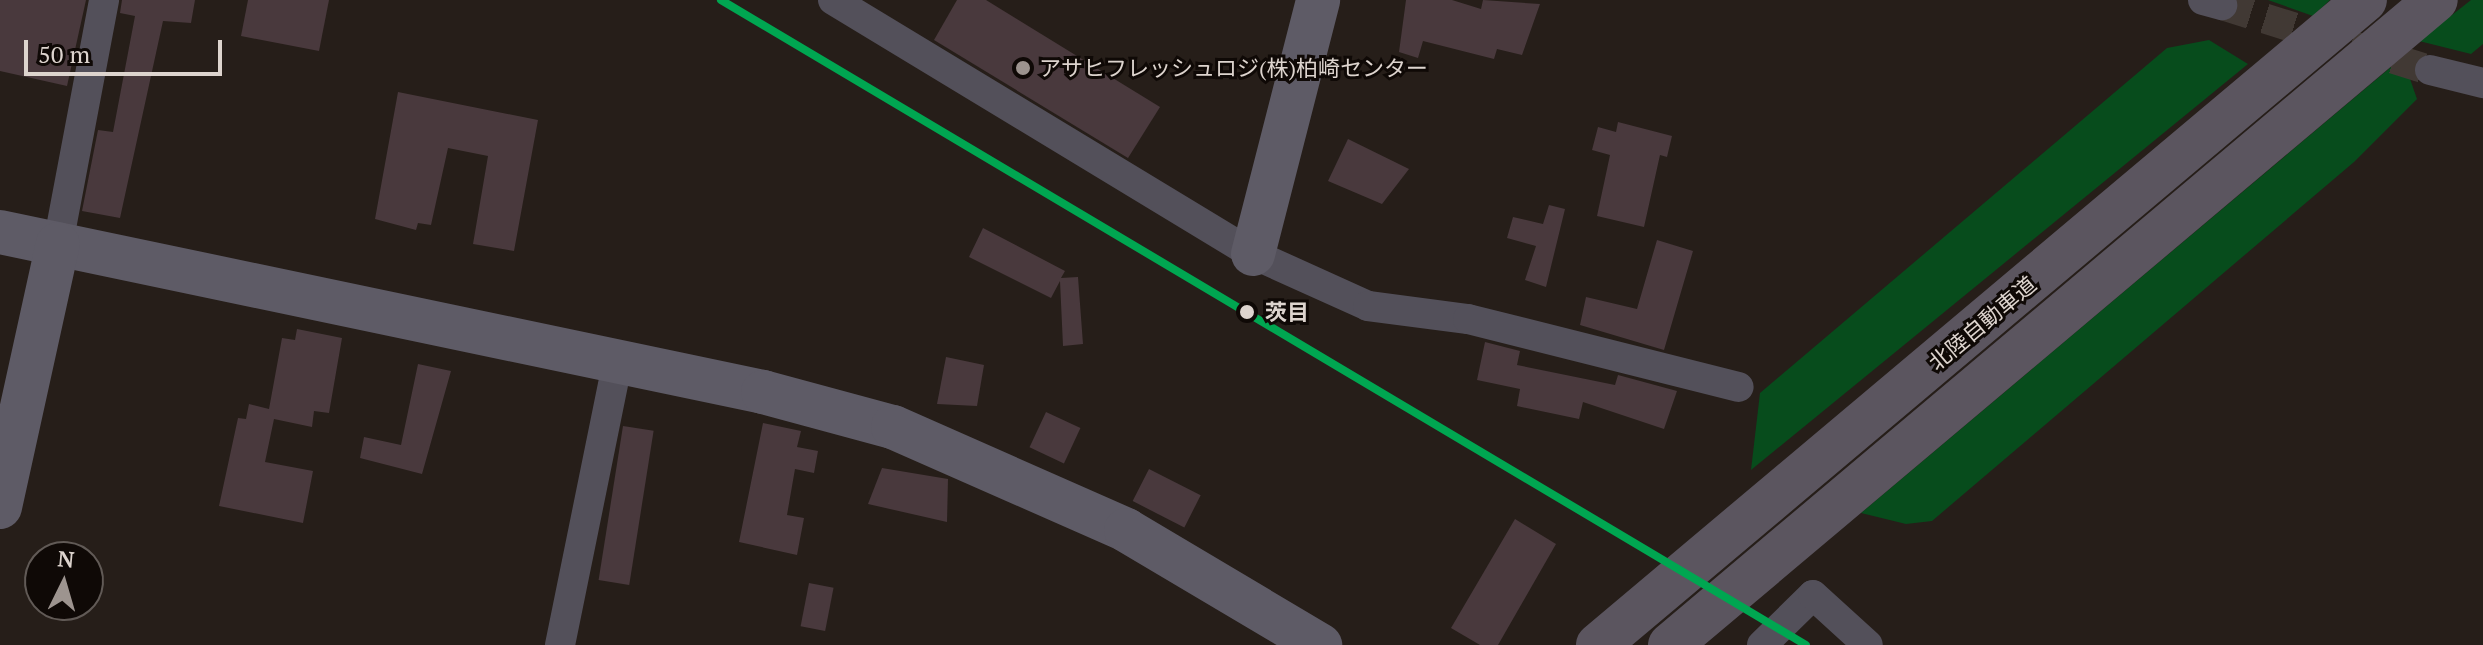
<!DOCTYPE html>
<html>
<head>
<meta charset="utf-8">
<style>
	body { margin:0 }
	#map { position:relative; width:2483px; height:645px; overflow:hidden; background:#261e19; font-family:"PT Serif","Noto Sans JP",serif }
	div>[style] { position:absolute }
	.green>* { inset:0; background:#074c1c }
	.building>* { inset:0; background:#49393d; transform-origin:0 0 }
	.street-tunnel>* { height:30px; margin-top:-15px; transform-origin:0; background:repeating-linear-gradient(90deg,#413934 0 30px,transparent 0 45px) }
	.street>* { height:30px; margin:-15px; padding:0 15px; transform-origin:15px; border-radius:15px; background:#53505a }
	.secondary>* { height:44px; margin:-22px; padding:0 22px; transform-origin:22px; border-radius:22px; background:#5e5b66 }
	.highway>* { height:44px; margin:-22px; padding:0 22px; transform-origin:22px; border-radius:22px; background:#5b555f }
	.rail-1>* { height:8px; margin:-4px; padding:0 4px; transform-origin:4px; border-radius:4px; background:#00a651 }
	.dots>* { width:22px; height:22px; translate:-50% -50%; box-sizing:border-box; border:4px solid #0f0906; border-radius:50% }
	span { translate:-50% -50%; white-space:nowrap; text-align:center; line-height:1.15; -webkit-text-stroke:6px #0f0906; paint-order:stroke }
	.poi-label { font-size:22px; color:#ddd4ce }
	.left { translate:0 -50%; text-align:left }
	.stop-label { font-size:22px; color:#ddd4ce; font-weight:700 }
	.street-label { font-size:22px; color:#ddd4ce }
	.north { position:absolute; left:24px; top:541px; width:80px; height:80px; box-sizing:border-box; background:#0f0906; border:2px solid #615a56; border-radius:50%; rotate:5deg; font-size:22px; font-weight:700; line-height:32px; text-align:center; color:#ddd4ce }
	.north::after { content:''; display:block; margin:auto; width:28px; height:36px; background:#9d948f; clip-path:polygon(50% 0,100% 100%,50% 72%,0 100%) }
	.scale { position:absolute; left:24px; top:40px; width:198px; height:36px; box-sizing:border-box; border:4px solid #ddd4ce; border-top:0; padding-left:10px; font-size:24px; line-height:28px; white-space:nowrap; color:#ddd4ce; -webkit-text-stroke:6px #0f0906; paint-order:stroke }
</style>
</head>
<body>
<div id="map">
	<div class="green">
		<div style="clip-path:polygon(2268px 0,2330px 0,2313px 16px)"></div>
		<div style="clip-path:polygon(2471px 0,2483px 0,2483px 44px,2471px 54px,2419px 41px)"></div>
		<div style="clip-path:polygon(2209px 40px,2248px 64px,1751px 470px,1760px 393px,2167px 48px)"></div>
		<div style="clip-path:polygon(2391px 67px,2409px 76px,2417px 99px,2354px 162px,1932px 521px,1906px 524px,1861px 513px)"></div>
	</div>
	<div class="building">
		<div style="clip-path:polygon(0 0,86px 0,67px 86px,0 71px)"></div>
		<div style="clip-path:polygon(122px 0,195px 0,191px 23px,163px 21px,120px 218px,82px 211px,98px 130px,113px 132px,135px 16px,120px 13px)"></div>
		<div style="clip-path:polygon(248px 0,329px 0,319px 51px,241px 36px)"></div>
		<div style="clip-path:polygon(957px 0,986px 0,1160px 107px,1128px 158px,934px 40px)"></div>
		<div style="clip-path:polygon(1406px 0,1452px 0,1481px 9px,1483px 0,1540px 4px,1522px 55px,1497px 49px,1494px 59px,1423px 41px,1418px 58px,1399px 52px)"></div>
		<div style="clip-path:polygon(398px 92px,538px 120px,514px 251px,473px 244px,488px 156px,448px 148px,431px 225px,418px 223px,416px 230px,375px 219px)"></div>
		<div style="clip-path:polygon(1618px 122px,1672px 136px,1667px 157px,1660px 155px,1644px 227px,1597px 216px,1610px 155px,1592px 150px,1598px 127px,1616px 132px)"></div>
		<div style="clip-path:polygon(1348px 139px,1409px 169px,1382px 204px,1328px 181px)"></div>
		<div style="clip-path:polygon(1549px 205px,1565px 209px,1546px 287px,1525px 280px,1536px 246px,1507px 238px,1513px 217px,1543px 224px)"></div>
		<div style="clip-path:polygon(983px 228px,1065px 271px,1061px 278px,1078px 277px,1083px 344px,1063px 346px,1060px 281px,1051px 298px,969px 257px)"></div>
		<div style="clip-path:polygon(1657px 240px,1693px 251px,1664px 350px,1580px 325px,1586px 297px,1637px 309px)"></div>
		<div style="clip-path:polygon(297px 329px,342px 338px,329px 413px,314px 411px,312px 427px,274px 419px,265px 462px,313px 471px,303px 523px,219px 506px,238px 418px,246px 419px,249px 404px,269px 409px,282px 338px,295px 340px)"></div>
		<div style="clip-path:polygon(1485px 342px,1520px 351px,1517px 365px,1615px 385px,1618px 375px,1677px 391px,1664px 429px,1583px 402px,1579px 419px,1517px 406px,1520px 389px,1477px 380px)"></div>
		<div style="clip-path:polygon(946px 357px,984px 365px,977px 406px,937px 404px)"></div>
		<div style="clip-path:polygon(418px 364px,451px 371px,422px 474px,360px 458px,364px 437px,401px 445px)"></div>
		<div style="left:1046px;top:412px;width:38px;height:39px;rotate:25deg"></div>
		<div style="clip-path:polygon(763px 423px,801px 431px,797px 447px,818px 451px,814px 473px,795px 469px,787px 515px,804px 518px,797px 555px,739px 542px)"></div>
		<div style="left:623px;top:426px;width:31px;height:156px;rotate:9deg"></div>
		<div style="clip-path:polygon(882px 468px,948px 479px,947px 522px,868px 504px)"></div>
		<div style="left:1149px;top:469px;width:58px;height:36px;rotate:27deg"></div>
		<div style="clip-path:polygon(1515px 519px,1556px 544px,1498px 645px,1480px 645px,1451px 628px)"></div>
		<div style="left:809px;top:583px;width:25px;height:44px;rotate:11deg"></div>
	</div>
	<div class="street-tunnel">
		<div style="left:2222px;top:5px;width:218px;rotate:17.4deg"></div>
	</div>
	<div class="street">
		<div style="left:833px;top:0;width:491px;rotate:31.2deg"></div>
		<div style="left:1253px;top:254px;width:126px;rotate:24.3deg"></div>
		<div style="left:1368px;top:306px;width:101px;rotate:7.4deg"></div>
		<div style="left:1468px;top:319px;width:279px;rotate:14.1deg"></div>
		<div style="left:2203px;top:0;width:20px;rotate:15deg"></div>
		<div style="left:2430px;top:70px;width:55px;rotate:13.8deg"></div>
		<div style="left:58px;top:244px;width:248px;rotate:-79.3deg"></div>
		<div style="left:560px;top:645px;width:290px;rotate:-78.5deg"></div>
		<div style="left:1762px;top:645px;width:71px;rotate:-44.4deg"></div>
		<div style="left:1813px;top:595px;width:74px;rotate:42.3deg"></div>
	</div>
	<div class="secondary">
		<div style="left:0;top:232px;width:780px;rotate:11.84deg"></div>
		<div style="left:763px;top:392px;width:135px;rotate:15.1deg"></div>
		<div style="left:893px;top:427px;width:255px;rotate:23.8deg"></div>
		<div style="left:1126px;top:530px;width:226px;rotate:30.7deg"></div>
		<div style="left:1253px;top:254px;width:262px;rotate:-75.6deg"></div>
		<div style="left:0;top:507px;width:269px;rotate:-77.6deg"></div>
	</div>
	<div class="highway">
		<div style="left:1598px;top:645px;width:1002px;rotate:-40.06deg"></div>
		<div style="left:1670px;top:645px;width:1001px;rotate:-40.1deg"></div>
	</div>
	<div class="rail-1">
		<div style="left:721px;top:0;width:1262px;rotate:30.73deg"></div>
	</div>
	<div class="dots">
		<div style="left:1023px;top:68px;background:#9d948f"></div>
		<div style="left:1247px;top:312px;background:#ddd4ce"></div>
	</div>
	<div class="poi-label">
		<span class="left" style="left:1039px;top:68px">アサヒフレッシュロジ(株)柏崎センター</span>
	</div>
	<div class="stop-label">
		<span class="left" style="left:1265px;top:312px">茨目</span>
	</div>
	<div class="street-label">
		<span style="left:1982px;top:323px;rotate:-40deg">北陸自動車道</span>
	</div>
	<div class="north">N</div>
	<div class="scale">50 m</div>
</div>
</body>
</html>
